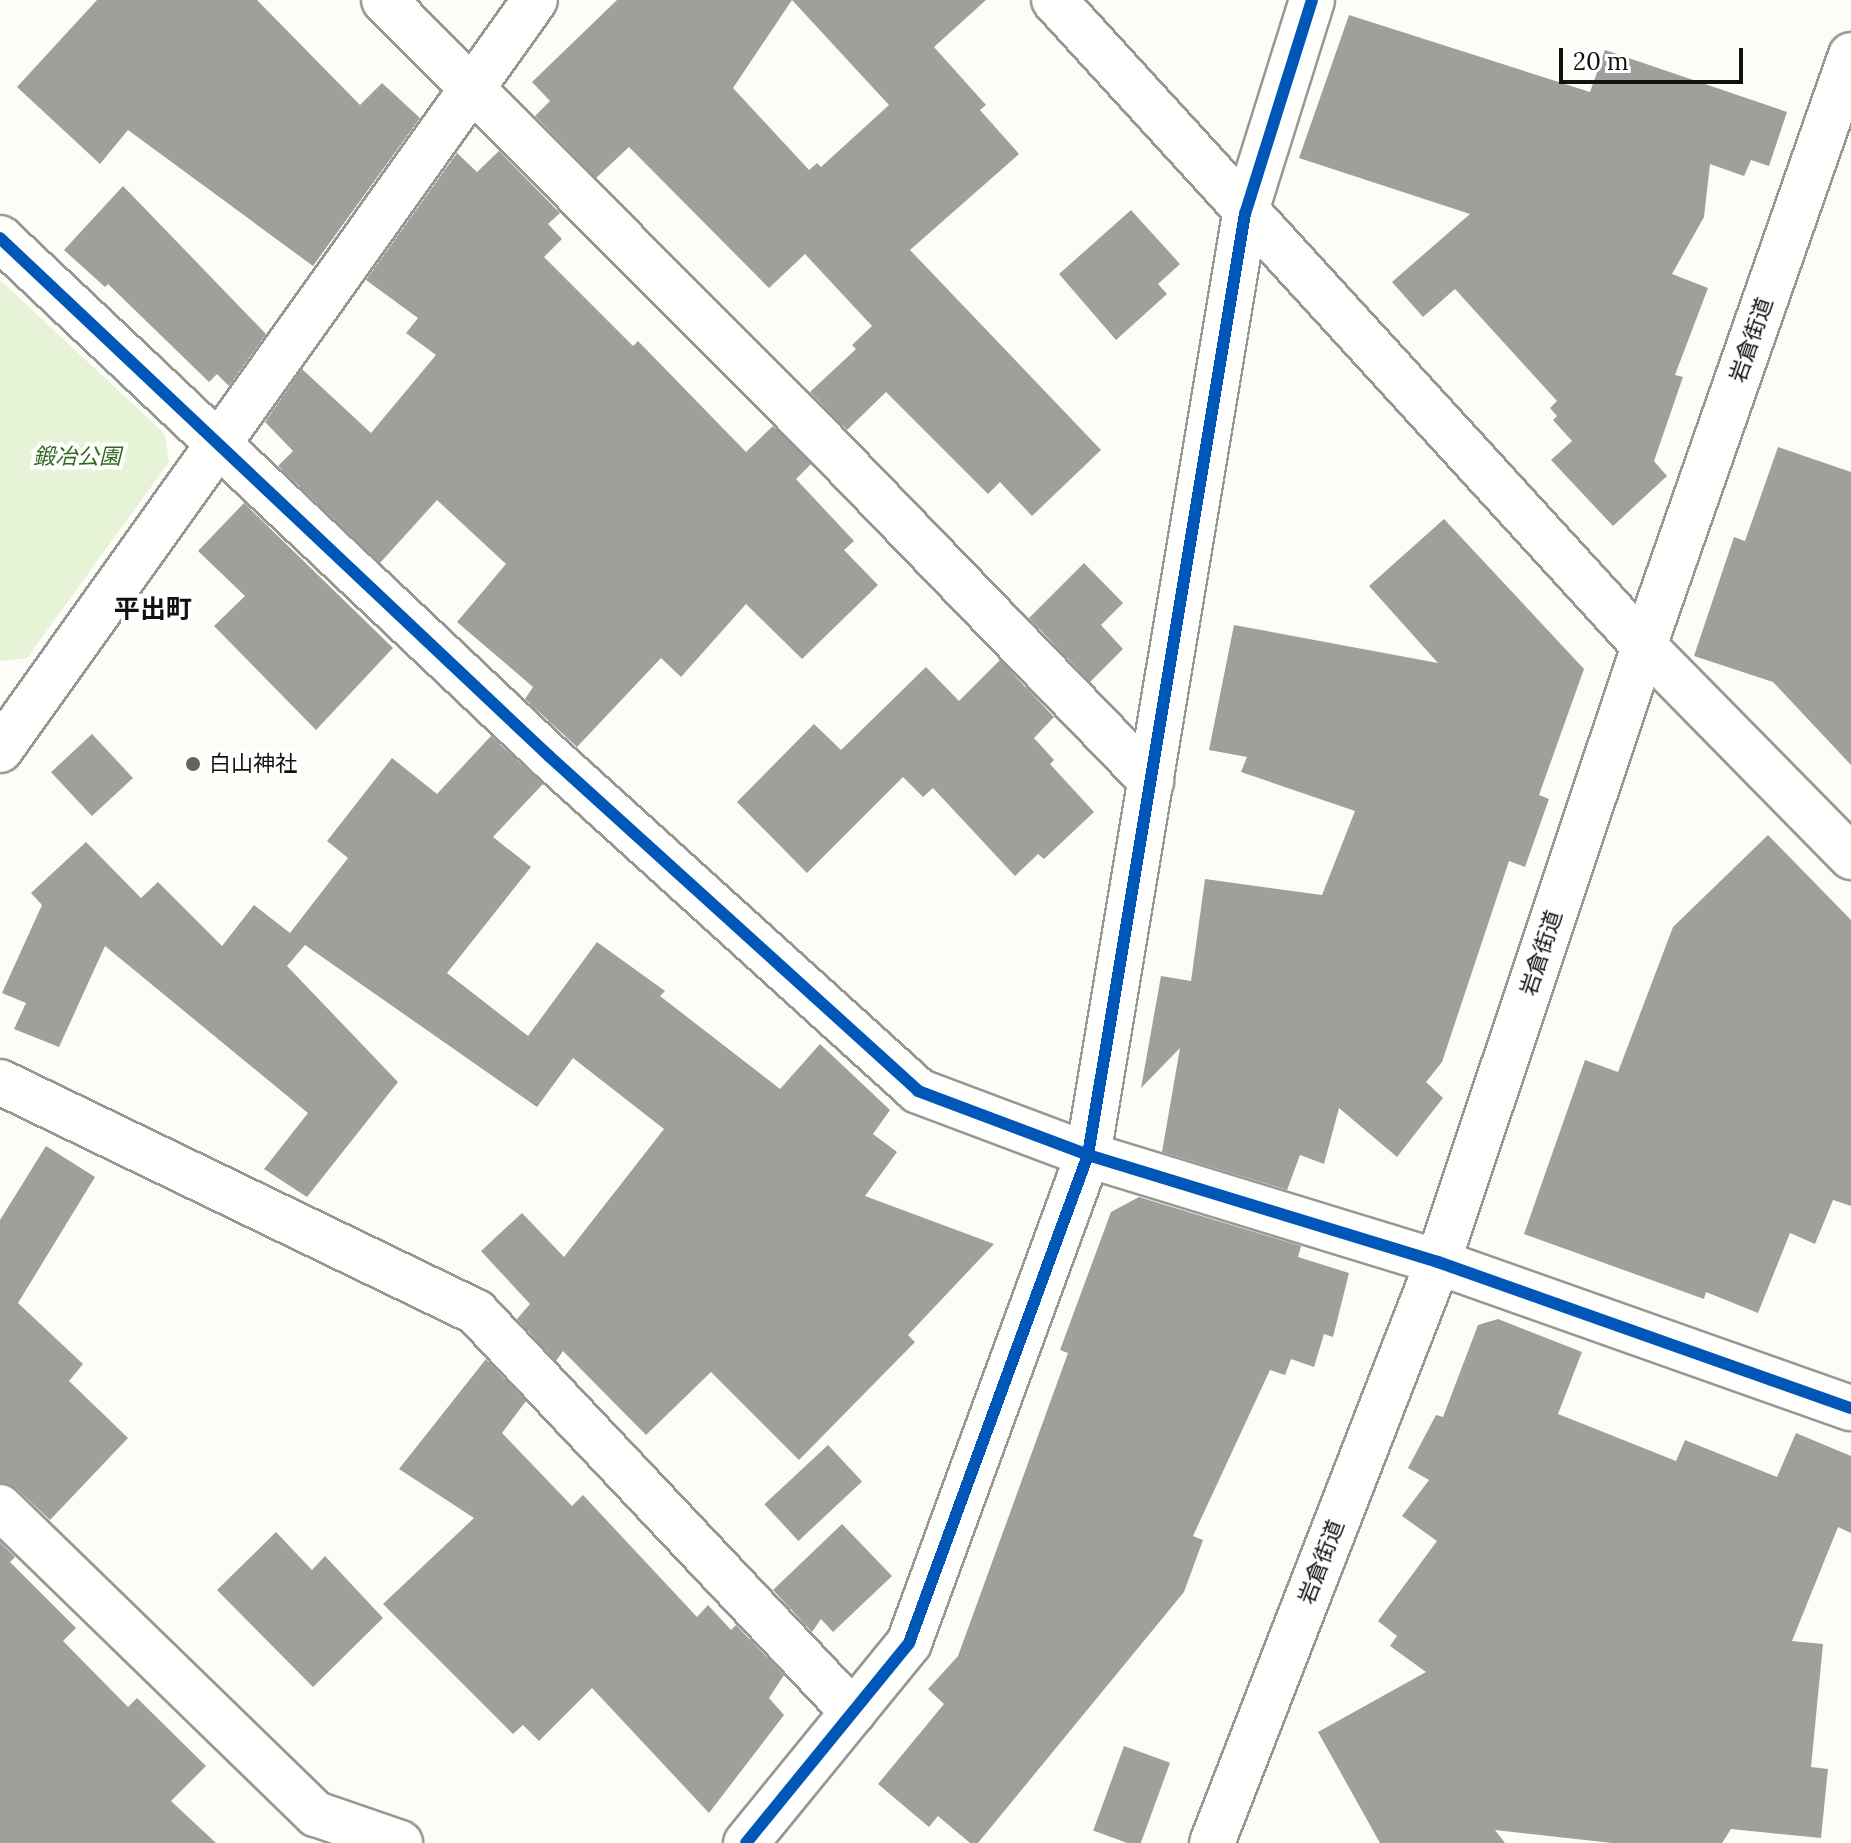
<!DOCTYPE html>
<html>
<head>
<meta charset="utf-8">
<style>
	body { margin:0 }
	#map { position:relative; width:1851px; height:1843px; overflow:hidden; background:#fdfcf7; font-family:Lora,"Noto Sans JP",serif }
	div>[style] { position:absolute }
	.green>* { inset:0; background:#e7f3d7 }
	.building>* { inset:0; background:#a19f9c; transform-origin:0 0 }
	.roads { filter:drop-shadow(2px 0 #979795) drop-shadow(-2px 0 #979795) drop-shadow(0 2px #979795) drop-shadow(0 -2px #979795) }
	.minor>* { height:44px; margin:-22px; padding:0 22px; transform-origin:22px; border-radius:22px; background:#fffffe }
	.cycleway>* { height:12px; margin:-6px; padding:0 6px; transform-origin:6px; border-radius:6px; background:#0057b8 }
	.dots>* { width:22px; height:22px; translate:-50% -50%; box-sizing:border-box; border:4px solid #fff; border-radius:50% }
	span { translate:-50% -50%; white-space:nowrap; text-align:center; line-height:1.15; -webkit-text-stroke:8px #fff; paint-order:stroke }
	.street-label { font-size:22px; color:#111 }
	.park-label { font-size:22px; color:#2f6b1f; font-style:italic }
	.poi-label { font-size:22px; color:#111 }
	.left { translate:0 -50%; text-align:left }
	.quarter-label { font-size:26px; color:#111; font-weight:700 }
	.scale { position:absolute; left:1559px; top:48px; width:184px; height:36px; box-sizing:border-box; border:4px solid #111; border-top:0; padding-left:10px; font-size:24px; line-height:28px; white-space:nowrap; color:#111; -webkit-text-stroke:6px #fff; paint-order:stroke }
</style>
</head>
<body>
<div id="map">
	<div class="green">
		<div style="clip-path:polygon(0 280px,165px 434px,169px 462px,27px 658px,0 661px)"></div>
	</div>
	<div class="building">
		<div style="clip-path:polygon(97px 0,257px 0,360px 105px,382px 83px,420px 118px,313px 266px,128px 130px,100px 164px,17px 87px)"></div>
		<div style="clip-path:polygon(evenodd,617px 0,986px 0,934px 47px,986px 105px,980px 110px,1019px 154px,910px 250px,1101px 450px,1032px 516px,1000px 482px,988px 494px,886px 392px,847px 430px,810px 392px,856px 349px,852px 345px,872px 326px,805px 254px,769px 288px,629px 147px,596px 178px,535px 116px,550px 101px,532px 82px,617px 0,792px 0,889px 105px,821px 167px,817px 163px,809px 170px,733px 88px,792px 0)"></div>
		<div style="clip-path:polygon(1349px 15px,1590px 92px,1605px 50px,1787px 112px,1769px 166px,1751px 160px,1744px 176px,1710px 164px,1704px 217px,1672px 274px,1708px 288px,1675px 375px,1683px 377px,1654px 461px,1667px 476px,1613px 526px,1551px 460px,1572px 441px,1553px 420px,1557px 416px,1550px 408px,1557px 401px,1455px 289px,1423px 317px,1392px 282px,1470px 214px,1299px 158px)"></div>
		<div style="clip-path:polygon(499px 151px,560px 213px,548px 224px,562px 239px,544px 257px,633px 346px,638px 341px,746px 452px,773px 426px,811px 464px,796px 479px,854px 541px,844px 550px,878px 585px,802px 659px,746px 604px,681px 677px,661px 658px,577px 747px,525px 699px,533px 687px,457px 622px,506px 564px,437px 500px,380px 563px,278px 466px,293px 451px,265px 422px,302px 369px,371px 433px,436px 355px,406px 333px,418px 318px,366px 280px,457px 153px,477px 172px)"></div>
		<div style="clip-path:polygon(123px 186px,266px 334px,229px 386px,217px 374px,209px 382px,108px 284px,105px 287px,64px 250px)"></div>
		<div style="clip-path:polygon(1131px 210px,1180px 264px,1158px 284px,1167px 294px,1116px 340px,1059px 274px)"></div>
		<div style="clip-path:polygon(1778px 447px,1851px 472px,1851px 765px,1773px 682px,1694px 656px,1734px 537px,1745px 541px)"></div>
		<div style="clip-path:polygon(244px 503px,393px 648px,316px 730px,214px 626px,245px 596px,198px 551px)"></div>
		<div style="clip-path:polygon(1444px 519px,1584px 669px,1539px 795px,1549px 799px,1525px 867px,1509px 861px,1442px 1062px,1426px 1082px,1443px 1098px,1397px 1157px,1339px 1108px,1324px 1164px,1300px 1155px,1287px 1190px,1162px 1152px,1180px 1048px,1141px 1088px,1161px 976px,1191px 981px,1205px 879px,1322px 895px,1355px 811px,1241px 772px,1247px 757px,1209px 750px,1234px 625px,1438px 663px,1369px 586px)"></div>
		<div style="clip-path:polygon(1084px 563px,1123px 603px,1101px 625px,1123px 649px,1090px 682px,1029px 618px)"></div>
		<div style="clip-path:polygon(1000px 660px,1054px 717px,1034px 738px,1054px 760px,1050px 764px,1094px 812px,1044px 859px,1038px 854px,1015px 876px,933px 788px,923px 797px,903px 777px,807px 873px,737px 802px,814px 724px,841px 750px,926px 667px,959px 701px)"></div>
		<div style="left:92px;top:734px;width:60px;height:56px;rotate:47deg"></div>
		<div style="clip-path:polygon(491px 736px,543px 784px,493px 837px,531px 867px,447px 973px,528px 1036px,597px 942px,665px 991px,660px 996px,780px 1089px,820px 1044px,890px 1110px,873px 1134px,897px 1152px,865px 1196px,994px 1244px,908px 1335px,915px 1342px,799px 1460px,711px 1372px,646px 1435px,563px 1351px,556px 1361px,517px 1319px,530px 1304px,481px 1251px,522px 1213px,564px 1257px,664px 1129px,573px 1058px,537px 1107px,305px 945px,287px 966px,398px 1082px,307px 1197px,264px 1169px,308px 1113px,105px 946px,59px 1047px,14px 1029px,26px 1003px,2px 993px,42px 905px,31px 893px,86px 842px,141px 898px,158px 882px,222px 946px,254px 905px,290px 933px,348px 858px,327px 841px,392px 758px,437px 794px)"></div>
		<div style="clip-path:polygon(1768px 835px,1851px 920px,1851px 1206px,1833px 1200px,1815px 1244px,1790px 1233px,1758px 1313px,1706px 1292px,1704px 1299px,1524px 1234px,1585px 1060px,1618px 1072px,1673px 927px)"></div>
		<div style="clip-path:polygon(46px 1146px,95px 1177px,18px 1303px,83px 1364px,69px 1381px,128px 1438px,50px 1520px,17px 1489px,0 1483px,0 1220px)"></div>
		<div style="clip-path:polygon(1139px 1197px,1301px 1246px,1298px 1257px,1349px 1273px,1333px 1337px,1324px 1334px,1314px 1367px,1291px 1359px,1285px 1375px,1270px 1370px,1193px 1536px,1203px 1540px,1184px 1592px,978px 1843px,970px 1843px,938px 1816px,929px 1827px,878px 1784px,944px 1704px,928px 1689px,958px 1656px,1068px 1353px,1060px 1350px,1111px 1212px)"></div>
		<div style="clip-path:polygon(1498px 1319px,1582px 1352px,1558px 1414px,1676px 1461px,1685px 1440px,1777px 1477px,1796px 1433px,1851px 1456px,1851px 1533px,1838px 1527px,1792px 1641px,1823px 1644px,1811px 1767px,1828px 1769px,1821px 1838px,1731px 1829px,1722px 1843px,1612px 1843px,1495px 1830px,1505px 1843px,1380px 1843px,1318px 1732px,1426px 1672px,1390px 1646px,1397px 1636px,1378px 1621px,1437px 1541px,1402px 1516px,1429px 1480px,1408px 1468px,1436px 1415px,1443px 1417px,1478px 1325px)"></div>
		<div style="clip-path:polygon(486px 1359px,526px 1401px,502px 1433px,572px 1506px,583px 1495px,697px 1617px,708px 1605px,731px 1630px,736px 1625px,784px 1675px,769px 1698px,784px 1715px,709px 1813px,592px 1688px,539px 1741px,523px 1725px,513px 1734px,383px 1604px,474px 1518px,399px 1469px)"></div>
		<div style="left:828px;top:1445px;width:50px;height:87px;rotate:47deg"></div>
		<div style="clip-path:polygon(842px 1524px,892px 1576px,833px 1632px,821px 1619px,812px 1632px,773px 1590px)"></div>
		<div style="clip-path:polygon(276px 1532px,312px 1570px,325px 1556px,383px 1618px,313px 1687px,217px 1590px)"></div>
		<div style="clip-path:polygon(0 1542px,15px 1557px,10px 1562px,76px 1628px,63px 1641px,128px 1707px,137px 1698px,206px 1766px,171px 1801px,216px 1843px,0 1843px)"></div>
		<div style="left:1124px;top:1746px;width:49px;height:90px;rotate:20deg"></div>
	</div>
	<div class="roads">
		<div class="minor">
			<div style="left:384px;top:0;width:621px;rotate:45.13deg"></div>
			<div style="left:822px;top:440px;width:474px;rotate:46deg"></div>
			<div style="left:1054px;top:0;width:875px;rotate:47.59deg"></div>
			<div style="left:1644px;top:646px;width:296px;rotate:45.5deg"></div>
			<div style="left:0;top:238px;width:755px;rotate:43.34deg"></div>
			<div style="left:549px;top:756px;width:498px;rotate:42.2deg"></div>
			<div style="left:918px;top:1091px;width:182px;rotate:20.6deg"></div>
			<div style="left:1088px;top:1155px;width:366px;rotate:17deg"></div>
			<div style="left:1438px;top:1262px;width:438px;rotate:19.5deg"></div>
			<div style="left:0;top:750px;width:921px;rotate:-54.5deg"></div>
			<div style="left:0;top:1082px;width:529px;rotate:25.79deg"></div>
			<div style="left:476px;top:1312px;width:550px;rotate:46.7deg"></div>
			<div style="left:0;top:1507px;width:441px;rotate:44.2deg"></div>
			<div style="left:316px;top:1814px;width:89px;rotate:19deg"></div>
			<div style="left:746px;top:1843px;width:258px;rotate:-50.8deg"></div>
			<div style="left:909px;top:1643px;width:520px;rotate:-69.86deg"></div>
			<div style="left:1088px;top:1155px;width:954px;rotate:-80.53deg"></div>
			<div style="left:1245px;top:214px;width:224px;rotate:-72.6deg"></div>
			<div style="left:1212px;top:1843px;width:623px;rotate:-68.74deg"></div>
			<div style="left:1438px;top:1262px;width:650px;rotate:-71.51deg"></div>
			<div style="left:1644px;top:646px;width:626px;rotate:-70.7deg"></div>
		</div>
	</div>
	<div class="cycleway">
		<div style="left:0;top:238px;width:755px;rotate:43.34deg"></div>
		<div style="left:549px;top:756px;width:498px;rotate:42.2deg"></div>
		<div style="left:918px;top:1091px;width:182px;rotate:20.6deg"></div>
		<div style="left:1088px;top:1155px;width:366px;rotate:17deg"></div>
		<div style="left:1438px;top:1262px;width:438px;rotate:19.5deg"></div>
		<div style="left:746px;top:1843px;width:258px;rotate:-50.8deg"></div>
		<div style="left:909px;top:1643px;width:520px;rotate:-69.86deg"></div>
		<div style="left:1088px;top:1155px;width:954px;rotate:-80.53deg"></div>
		<div style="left:1245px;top:214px;width:224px;rotate:-72.6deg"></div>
	</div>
	<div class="dots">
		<div style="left:193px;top:764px;background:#646362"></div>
	</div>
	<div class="street-label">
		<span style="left:1751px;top:340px;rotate:-71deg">岩倉街道</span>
		<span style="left:1541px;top:953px;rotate:-72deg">岩倉街道</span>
		<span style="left:1321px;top:1562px;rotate:-69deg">岩倉街道</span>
	</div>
	<div class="park-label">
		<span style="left:77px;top:457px">鍛冶公園</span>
	</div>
	<div class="poi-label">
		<span class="left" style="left:209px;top:764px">白山神社</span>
	</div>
	<div class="quarter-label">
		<span style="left:153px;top:609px">平出町</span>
	</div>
	<div class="scale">20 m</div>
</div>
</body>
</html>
